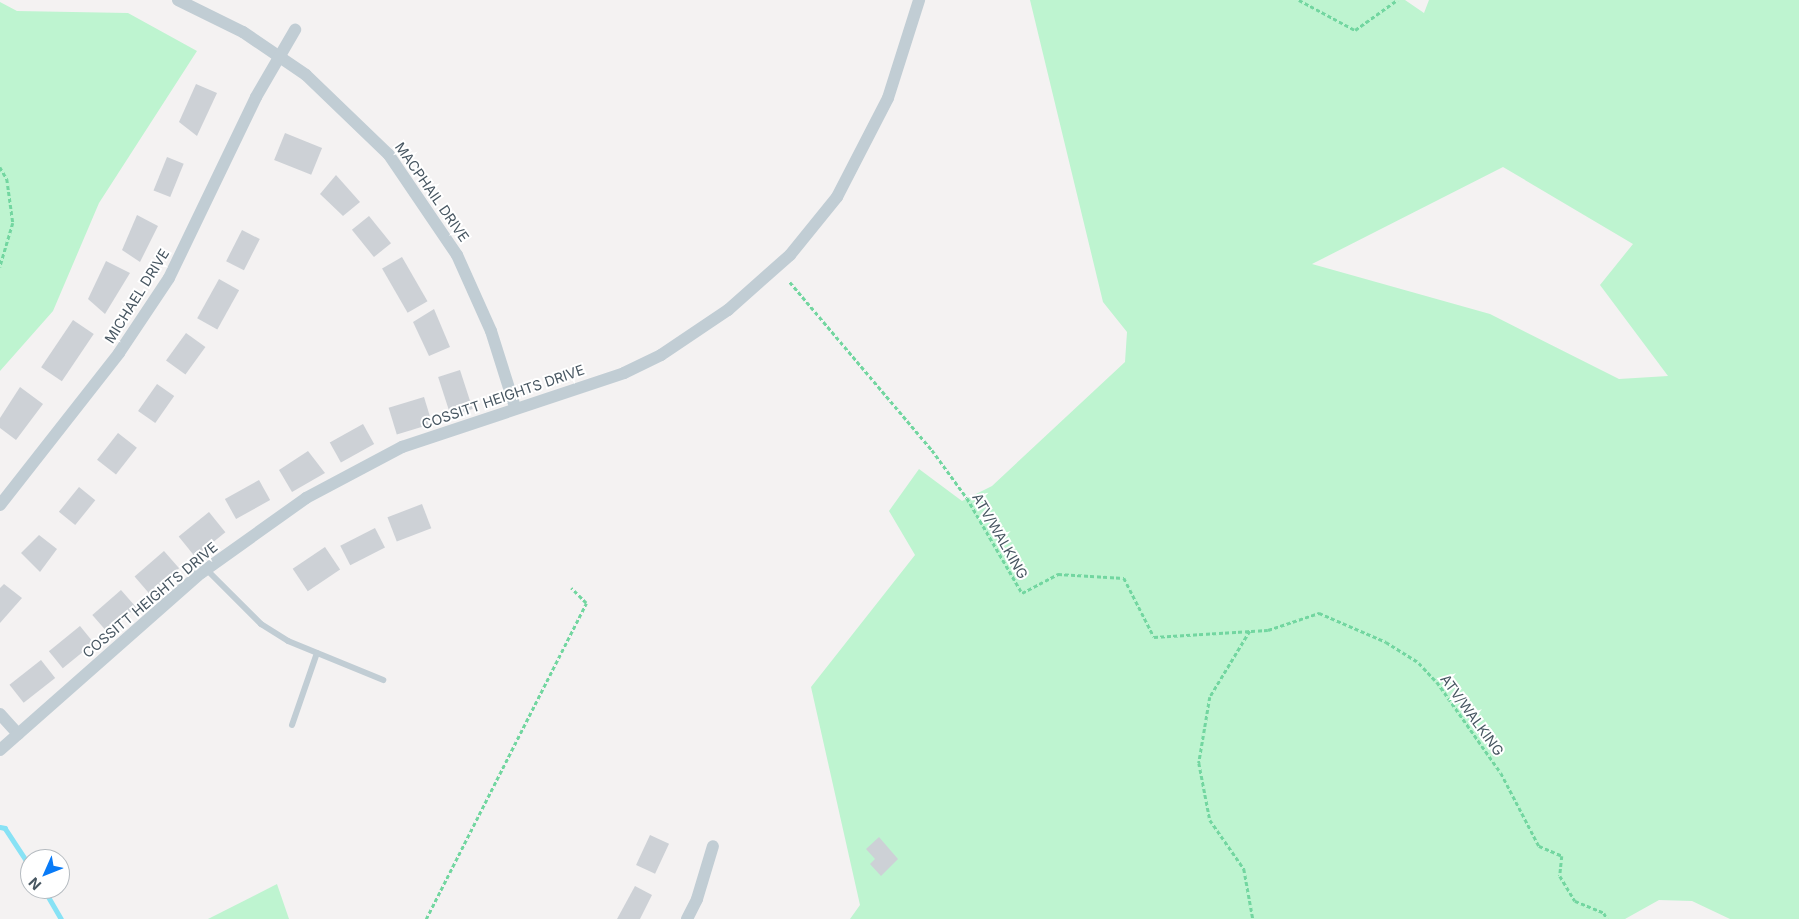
<!DOCTYPE html>
<html>
<head>
<meta charset="utf-8">
<style>
	body { margin:0 }
	#map { position:relative; width:1799px; height:919px; overflow:hidden; background:#f4f2f2; font-family:Inter,sans-serif }
	div>[style] { position:absolute }
	.green>* { inset:0; background:#bef4d0 }
	.stream>* { height:4.5px; margin:-2.25px; padding:0 2.25px; transform-origin:2.25px; border-radius:2.25px; background:#87e2f5 }
	.building>* { inset:0; background:#cdd1d6; transform-origin:0 0 }
	.path>* { height:2.5px; margin-top:-1.25px; transform-origin:0; background:repeating-linear-gradient(90deg,#72d6a0 0 4px,transparent 0 6.5px) }
	.service>* { height:6px; margin:-3px; padding:0 3px; transform-origin:3px; border-radius:3px; background:#c1cdd4 }
	.minor>* { height:12px; margin:-6px; padding:0 6px; transform-origin:6px; border-radius:6px; background:#c1cdd4 }
	span { translate:-50% -50%; white-space:nowrap; text-align:center; line-height:1.15; -webkit-text-stroke:4px #fff; paint-order:stroke }
	.street-label { font-size:14px; color:#475661 }
	.north { position:absolute; left:20px; top:849px; width:50px; height:50px; box-sizing:border-box; background:#fff; border:1px solid #b5bbc0; border-radius:50%; rotate:226deg; font-size:14px; font-weight:700; line-height:20px; text-align:center; color:#475661 }
	.north::after { content:''; display:block; margin:auto; width:18px; height:22px; background:#097bf7; clip-path:polygon(50% 0,100% 100%,50% 72%,0 100%) }
</style>
</head>
<body>
<div id="map">
	<div class="green">
		<div style="clip-path:polygon(evenodd,1030px 0,1405px 0,1424px 13px,1429px 0,1799px 0,1799px 919px,1730px 919px,1692px 901px,1659px 900px,1625px 919px,850px 919px,860px 905px,811px 687px,915px 555px,889px 511px,919px 469px,962px 501px,992px 486px,1125px 362px,1127px 332px,1103px 302px,1030px 0,1503px 167px,1633px 244px,1600px 285px,1668px 376px,1619px 379px,1490px 314px,1312px 264px,1503px 167px)"></div>
		<div style="clip-path:polygon(0 2px,17px 11px,128px 13px,197px 51px,99px 203px,53px 311px,0 371px)"></div>
		<div style="clip-path:polygon(277px 884px,289px 919px,208px 919px)"></div>
	</div>
	<div class="stream">
		<div style="left:0;top:827px;width:5px;rotate:11deg"></div>
		<div style="left:5px;top:828px;width:45px;rotate:56.7deg"></div>
		<div style="left:44px;top:889px;width:34px;rotate:60deg"></div>
	</div>
	<div class="building">
		<div style="clip-path:polygon(196px 84px,217px 93px,197px 136px,179px 122px)"></div>
		<div style="left:285px;top:133px;width:40px;height:29px;rotate:22deg"></div>
		<div style="left:167px;top:157px;width:18px;height:36px;rotate:22deg"></div>
		<div style="clip-path:polygon(336px 175px,360px 202px,343px 216px,320px 194px)"></div>
		<div style="clip-path:polygon(137px 215px,158px 226px,140px 262px,122px 250px)"></div>
		<div style="left:369px;top:216px;width:35px;height:22px;rotate:51deg"></div>
		<div style="left:242px;top:230px;width:20px;height:35px;rotate:27deg"></div>
		<div style="left:402px;top:257px;width:51px;height:23px;rotate:60deg"></div>
		<div style="clip-path:polygon(106px 261px,130px 273px,105px 314px,88px 299px)"></div>
		<div style="left:219px;top:279px;width:23px;height:45px;rotate:29deg"></div>
		<div style="clip-path:polygon(434px 309px,450px 347px,429px 356px,413px 322px)"></div>
		<div style="left:73px;top:320px;width:25px;height:57px;rotate:34deg"></div>
		<div style="left:186px;top:333px;width:24px;height:34px;rotate:36deg"></div>
		<div style="left:460px;top:370px;width:41px;height:23px;rotate:72deg"></div>
		<div style="left:157px;top:384px;width:21px;height:33px;rotate:35deg"></div>
		<div style="clip-path:polygon(20px 387px,43px 404px,16px 440px,0 428px,0 418px)"></div>
		<div style="left:424px;top:397px;width:28px;height:37px;rotate:73deg"></div>
		<div style="left:363px;top:424px;width:23px;height:38px;rotate:61deg"></div>
		<div style="left:118px;top:433px;width:24px;height:34px;rotate:38deg"></div>
		<div style="clip-path:polygon(308px 451px,325px 473px,292px 492px,279px 470px)"></div>
		<div style="left:259px;top:480px;width:23px;height:39px;rotate:61deg"></div>
		<div style="left:79px;top:487px;width:21px;height:32px;rotate:39deg"></div>
		<div style="left:422px;top:504px;width:26px;height:37px;rotate:69deg"></div>
		<div style="left:209px;top:512px;width:26px;height:39px;rotate:51deg"></div>
		<div style="left:375px;top:528px;width:22px;height:39px;rotate:63deg"></div>
		<div style="clip-path:polygon(39px 535px,57px 549px,40px 572px,21px 553px)"></div>
		<div style="left:325px;top:547px;width:27px;height:39px;rotate:56deg"></div>
		<div style="left:164px;top:551px;width:23px;height:39px;rotate:49deg"></div>
		<div style="clip-path:polygon(4px 584px,22px 598px,0 623px,0 588px)"></div>
		<div style="left:121px;top:590px;width:23px;height:38px;rotate:49deg"></div>
		<div style="left:80px;top:626px;width:22px;height:40px;rotate:51deg"></div>
		<div style="left:41px;top:660px;width:23px;height:40px;rotate:52deg"></div>
		<div style="left:650px;top:835px;width:21px;height:33px;rotate:25deg"></div>
		<div style="clip-path:polygon(879px 837px,898px 859px,881px 876px,870px 864px,875px 859px,866px 849px)"></div>
		<div style="clip-path:polygon(635px 886px,652px 895px,640px 919px,617px 919px)"></div>
	</div>
	<div class="path">
		<div style="left:1299px;top:0;width:64px;rotate:28.2deg"></div>
		<div style="left:1355px;top:30px;width:52px;rotate:-35.5deg"></div>
		<div style="left:0;top:167px;width:14px;rotate:60deg"></div>
		<div style="left:7px;top:179px;width:44px;rotate:82.2deg"></div>
		<div style="left:13px;top:223px;width:46px;rotate:106.5deg"></div>
		<div style="left:790px;top:282px;width:220px;rotate:49.8deg"></div>
		<div style="left:932px;top:450px;width:59px;rotate:53.9deg"></div>
		<div style="left:967px;top:498px;width:110px;rotate:59.9deg"></div>
		<div style="left:1022px;top:593px;width:41px;rotate:-27.8deg"></div>
		<div style="left:1058px;top:574px;width:66px;rotate:3.5deg"></div>
		<div style="left:1124px;top:578px;width:66px;rotate:63deg"></div>
		<div style="left:1154px;top:637px;width:114px;rotate:-3.5deg"></div>
		<div style="left:1268px;top:630px;width:54px;rotate:-18.4deg"></div>
		<div style="left:1319px;top:613px;width:73px;rotate:23.4deg"></div>
		<div style="left:1386px;top:642px;width:39px;rotate:32deg"></div>
		<div style="left:1419px;top:663px;width:26px;rotate:47deg"></div>
		<div style="left:1437px;top:682px;width:111px;rotate:54.9deg"></div>
		<div style="left:1501px;top:773px;width:82px;rotate:62.5deg"></div>
		<div style="left:1539px;top:846px;width:25px;rotate:23deg"></div>
		<div style="left:1562px;top:856px;width:20px;rotate:96deg"></div>
		<div style="left:1560px;top:876px;width:29px;rotate:59deg"></div>
		<div style="left:1575px;top:901px;width:31px;rotate:22deg"></div>
		<div style="left:1604px;top:913px;width:7px;rotate:63deg"></div>
		<div style="left:1250px;top:631px;width:77px;rotate:121.2deg"></div>
		<div style="left:1210px;top:697px;width:67px;rotate:99.5deg"></div>
		<div style="left:1199px;top:763px;width:58px;rotate:79.1deg"></div>
		<div style="left:1210px;top:820px;width:60px;rotate:55.2deg"></div>
		<div style="left:1244px;top:869px;width:51px;rotate:79.8deg"></div>
		<div style="left:426px;top:919px;width:354px;rotate:-63.1deg"></div>
		<div style="left:586px;top:603px;width:21px;rotate:-135deg"></div>
	</div>
	<div class="service">
		<div style="left:206px;top:569px;width:78px;rotate:45deg"></div>
		<div style="left:261px;top:624px;width:32px;rotate:32deg"></div>
		<div style="left:288px;top:641px;width:103px;rotate:22.3deg"></div>
		<div style="left:292px;top:725px;width:76px;rotate:-70.9deg"></div>
	</div>
	<div class="minor">
		<div style="left:178px;top:0;width:72px;rotate:26.2deg"></div>
		<div style="left:243px;top:32px;width:76px;rotate:34.3deg"></div>
		<div style="left:306px;top:75px;width:115px;rotate:43.9deg"></div>
		<div style="left:389px;top:155px;width:121px;rotate:55.8deg"></div>
		<div style="left:457px;top:255px;width:83px;rotate:65.9deg"></div>
		<div style="left:491px;top:331px;width:80px;rotate:72.5deg"></div>
		<div style="left:0;top:505px;width:193px;rotate:-51.9deg"></div>
		<div style="left:119px;top:353px;width:90px;rotate:-56.3deg"></div>
		<div style="left:169px;top:278px;width:201px;rotate:-64.3deg"></div>
		<div style="left:256px;top:97px;width:78px;rotate:-59.8deg"></div>
		<div style="left:0;top:714px;width:27px;rotate:48deg"></div>
		<div style="left:0;top:750px;width:268px;rotate:-41.4deg"></div>
		<div style="left:201px;top:573px;width:129px;rotate:-35.5deg"></div>
		<div style="left:306px;top:498px;width:109px;rotate:-28deg"></div>
		<div style="left:402px;top:447px;width:234px;rotate:-18.4deg"></div>
		<div style="left:624px;top:373px;width:41px;rotate:-25.9deg"></div>
		<div style="left:661px;top:355px;width:81px;rotate:-33.9deg"></div>
		<div style="left:728px;top:310px;width:83px;rotate:-41.6deg"></div>
		<div style="left:790px;top:255px;width:75px;rotate:-51deg"></div>
		<div style="left:837px;top:197px;width:111px;rotate:-62.7deg"></div>
		<div style="left:888px;top:98px;width:103px;rotate:-72.4deg"></div>
		<div style="left:687px;top:919px;width:22px;rotate:-63deg"></div>
		<div style="left:697px;top:899px;width:55px;rotate:-73.2deg"></div>
	</div>
	<div class="street-label">
		<span style="left:432px;top:192px;rotate:55deg">MACPHAIL DRIVE</span>
		<span style="left:137px;top:296px;rotate:-58deg">MICHAEL DRIVE</span>
		<span style="left:503px;top:397px;rotate:-19deg">COSSITT HEIGHTS DRIVE</span>
		<span style="left:1000px;top:536px;rotate:60deg">ATV/WALKING</span>
		<span style="left:150px;top:600px;rotate:-40deg">COSSITT HEIGHTS DRIVE</span>
		<span style="left:1472px;top:715px;rotate:54deg">ATV/WALKING</span>
	</div>
	<div class="north">N</div>
</div>
</body>
</html>
